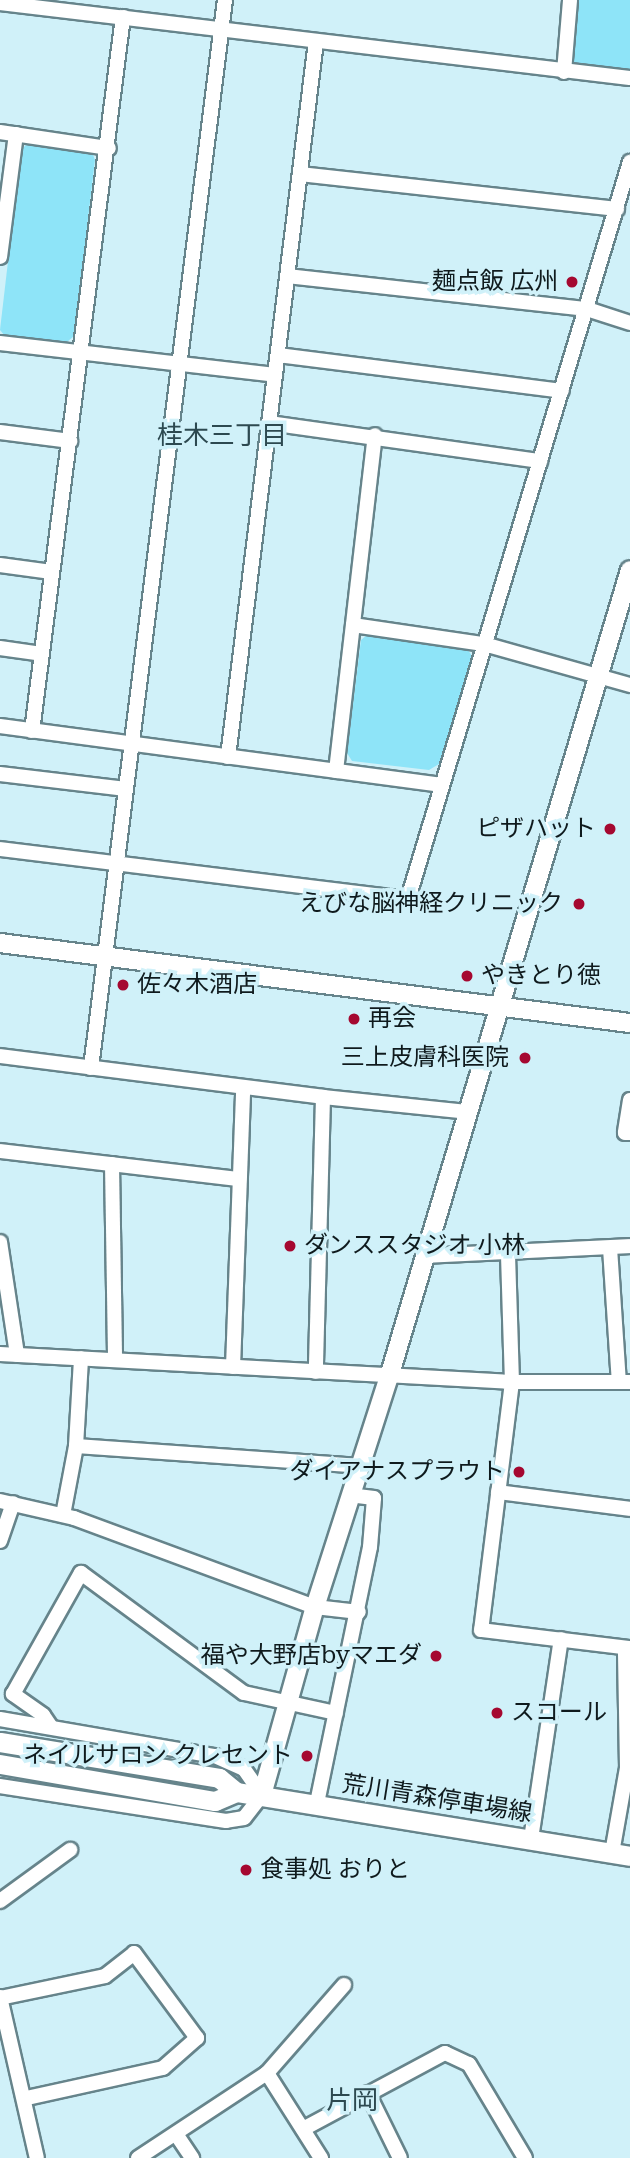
<!DOCTYPE html>
<html>
<head>
<meta charset="utf-8">
<style>
	body { margin:0 }
	#map { position:relative; width:630px; height:2158px; overflow:hidden; background:#d0f1f9; font-family:"Roboto Serif","Noto Sans JP",serif }
	div>[style] { position:absolute }
	.green>* { inset:0; background:#8ee4f8 }
	.roads { filter:drop-shadow(2px 0 #66848b) drop-shadow(-2px 0 #66848b) drop-shadow(0 2px #66848b) drop-shadow(0 -2px #66848b) }
	.minor>* { height:14px; margin:-7px; padding:0 7px; transform-origin:7px; border-radius:7px; background:#fff }
	.tertiary>* { height:18px; margin:-9px; padding:0 9px; transform-origin:9px; border-radius:9px; background:#fff }
	.secondary>* { height:19px; margin:-9.5px; padding:0 9.5px; transform-origin:9.5px; border-radius:9.5px; background:#fff }
	.dots>* { width:19px; height:19px; translate:-50% -50%; box-sizing:border-box; border:4px solid #d0f1f9; border-radius:50% }
	span { translate:-50% -50%; white-space:nowrap; text-align:center; line-height:1.15; -webkit-text-stroke:7px #d0f1f9; paint-order:stroke }
	.poi-label { font-size:24px; color:#0f1a1d }
	.right { translate:-100% -50%; text-align:right }
	.left { translate:0 -50%; text-align:left }
	.street-label { font-size:24px; color:#0f1a1d }
	.neighbourhood-label { font-size:26px; color:#2d4950 }
</style>
</head>
<body>
<div id="map">
	<div class="green">
		<div style="clip-path:polygon(578px 0,630px 0,630px 71px,571px 64px)"></div>
		<div style="clip-path:polygon(27px 144px,92px 152px,95px 160px,74px 336px,67px 342px,5px 336px,0 330px,21px 150px)"></div>
		<div style="clip-path:polygon(367px 635px,466px 647px,472px 656px,439px 764px,429px 770px,352px 761px,347px 753px,361px 640px)"></div>
	</div>
	<div class="roads">
		<div class="minor">
			<div style="left:0;top:3px;width:634px;rotate:6.79deg"></div>
			<div style="left:564px;top:72px;width:72px;rotate:-85.2deg"></div>
			<div style="left:0;top:132px;width:110px;rotate:8.4deg"></div>
			<div style="left:300px;top:174px;width:319px;rotate:6.3deg"></div>
			<div style="left:0;top:257px;width:124px;rotate:-82.6deg"></div>
			<div style="left:287px;top:276px;width:302px;rotate:6.3deg"></div>
			<div style="left:587px;top:309px;width:45px;rotate:18deg"></div>
			<div style="left:0;top:343px;width:277px;rotate:6.6deg"></div>
			<div style="left:278px;top:355px;width:286px;rotate:7.2deg"></div>
			<div style="left:269px;top:423px;width:274px;rotate:8deg"></div>
			<div style="left:0;top:432px;width:71px;rotate:7.3deg"></div>
			<div style="left:0;top:565px;width:52px;rotate:7.7deg"></div>
			<div style="left:353px;top:625px;width:132px;rotate:8.3deg"></div>
			<div style="left:484px;top:644px;width:152px;rotate:15.7deg"></div>
			<div style="left:0;top:648px;width:42px;rotate:8.1deg"></div>
			<div style="left:0;top:726px;width:446px;rotate:7.6deg"></div>
			<div style="left:32px;top:731px;width:720px;rotate:-82.74deg"></div>
			<div style="left:228px;top:757px;width:721px;rotate:-82.99deg"></div>
			<div style="left:336px;top:771px;width:338px;rotate:-83.4deg"></div>
			<div style="left:0;top:774px;width:127px;rotate:6.8deg"></div>
			<div style="left:0;top:849px;width:411px;rotate:7deg"></div>
			<div style="left:408px;top:899px;width:770px;rotate:-73.24deg"></div>
			<div style="left:0;top:1056px;width:326px;rotate:7.2deg"></div>
			<div style="left:323px;top:1097px;width:275px;rotate:91.5deg"></div>
			<div style="left:91px;top:1068px;width:1076px;rotate:-82.85deg"></div>
			<div style="left:323px;top:1097px;width:145px;rotate:5.9deg"></div>
			<div style="left:630px;top:1100px;width:33px;rotate:99deg"></div>
			<div style="left:625px;top:1133px;width:5px"></div>
			<div style="left:0;top:1151px;width:241px;rotate:6.7deg"></div>
			<div style="left:112px;top:1164px;width:196px;rotate:89.1deg"></div>
			<div style="left:0;top:1242px;width:114px;rotate:81.4deg"></div>
			<div style="left:610px;top:1248px;width:134px;rotate:86.2deg"></div>
			<div style="left:508px;top:1255px;width:127px;rotate:88.2deg"></div>
			<div style="left:512px;top:1382px;width:250px;rotate:97.1deg"></div>
			<div style="left:481px;top:1630px;width:150px;rotate:6.9deg"></div>
			<div style="left:425px;top:1256px;width:205px;rotate:-2.8deg"></div>
			<div style="left:0;top:1354px;width:513px;rotate:3.13deg"></div>
			<div style="left:512px;top:1382px;width:118px"></div>
			<div style="left:233px;top:1367px;width:279px;rotate:-87.9deg"></div>
			<div style="left:76px;top:1446px;width:285px;rotate:4deg"></div>
			<div style="left:498px;top:1492px;width:133px;rotate:7.3deg"></div>
			<div style="left:0;top:1501px;width:76px;rotate:12.9deg"></div>
			<div style="left:74px;top:1518px;width:257px;rotate:20.3deg"></div>
			<div style="left:315px;top:1607px;width:44px;rotate:6.5deg"></div>
			<div style="left:63px;top:1515px;width:70px;rotate:-79.3deg"></div>
			<div style="left:76px;top:1446px;width:88px;rotate:-86.7deg"></div>
			<div style="left:0;top:1541px;width:40px;rotate:-71.1deg"></div>
			<div style="left:0;top:1719px;width:218px;rotate:9.8deg"></div>
			<div style="left:215px;top:1756px;width:32px;rotate:24deg"></div>
			<div style="left:244px;top:1769px;width:32px;rotate:55deg"></div>
			<div style="left:262px;top:1795px;width:29px;rotate:128deg"></div>
			<div style="left:244px;top:1818px;width:18px;rotate:171deg"></div>
			<div style="left:226px;top:1821px;width:229px;rotate:-171.2deg"></div>
			<div style="left:51px;top:1727px;width:14px;rotate:-124deg"></div>
			<div style="left:43px;top:1715px;width:37px;rotate:-145deg"></div>
			<div style="left:13px;top:1694px;width:139px;rotate:-60.7deg"></div>
			<div style="left:81px;top:1573px;width:202px;rotate:36.4deg"></div>
			<div style="left:244px;top:1693px;width:94px;rotate:12.3deg"></div>
			<div style="left:317px;top:1803px;width:261px;rotate:-78.3deg"></div>
			<div style="left:370px;top:1547px;width:49px;rotate:-85.3deg"></div>
			<div style="left:374px;top:1498px;width:23px;rotate:-173deg"></div>
			<div style="left:531px;top:1839px;width:202px;rotate:-81.5deg"></div>
			<div style="left:612px;top:1853px;width:86px;rotate:-80deg"></div>
			<div style="left:627px;top:1768px;width:119px;rotate:-91deg"></div>
			<div style="left:0;top:1901px;width:87px;rotate:-36.1deg"></div>
			<div style="left:0;top:1997px;width:165px;rotate:77.1deg"></div>
			<div style="left:0;top:1998px;width:107px;rotate:-11.8deg"></div>
			<div style="left:105px;top:1976px;width:37px;rotate:-38deg"></div>
			<div style="left:134px;top:1953px;width:106px;rotate:53.5deg"></div>
			<div style="left:197px;top:2038px;width:45px;rotate:138.6deg"></div>
			<div style="left:163px;top:2068px;width:140px;rotate:167.6deg"></div>
			<div style="left:267px;top:2073px;width:101px;rotate:57.6deg"></div>
			<div style="left:368px;top:2093px;width:72px;rotate:63.8deg"></div>
			<div style="left:303px;top:2129px;width:161px;rotate:-28.2deg"></div>
			<div style="left:445px;top:2053px;width:26px;rotate:25deg"></div>
			<div style="left:469px;top:2064px;width:109px;rotate:59.2deg"></div>
			<div style="left:176px;top:2134px;width:29px;rotate:56deg"></div>
			<div style="left:138px;top:2158px;width:154px;rotate:-33.4deg"></div>
			<div style="left:267px;top:2073px;width:117px;rotate:-48.8deg"></div>
		</div>
		<div class="tertiary">
			<div style="left:0;top:943px;width:635px;rotate:7.24deg"></div>
			<div style="left:262px;top:1795px;width:195px;rotate:-74.3deg"></div>
			<div style="left:315px;top:1607px;width:242px;rotate:-72.2deg"></div>
			<div style="left:389px;top:1377px;width:842px;rotate:-73.37deg"></div>
		</div>
		<div class="secondary">
			<div style="left:0;top:1742px;width:222px;rotate:9.3deg"></div>
			<div style="left:219px;top:1778px;width:22px;rotate:39deg"></div>
			<div style="left:236px;top:1792px;width:399px;rotate:9.2deg"></div>
			<div style="left:0;top:1764px;width:218px;rotate:9.8deg"></div>
			<div style="left:215px;top:1801px;width:23px;rotate:-23deg"></div>
		</div>
	</div>
	<div class="dots">
		<div style="left:572px;top:282px;background:#a50830"></div>
		<div style="left:610px;top:829px;background:#a50830"></div>
		<div style="left:579px;top:904px;background:#a50830"></div>
		<div style="left:467px;top:976px;background:#a50830"></div>
		<div style="left:123px;top:985px;background:#a50830"></div>
		<div style="left:354px;top:1019px;background:#a50830"></div>
		<div style="left:525px;top:1058px;background:#a50830"></div>
		<div style="left:290px;top:1246px;background:#a50830"></div>
		<div style="left:519px;top:1472px;background:#a50830"></div>
		<div style="left:436px;top:1656px;background:#a50830"></div>
		<div style="left:497px;top:1713px;background:#a50830"></div>
		<div style="left:307px;top:1756px;background:#a50830"></div>
		<div style="left:246px;top:1870px;background:#a50830"></div>
	</div>
	<div class="poi-label">
		<span class="right" style="left:558px;top:282px">麺点飯 広州</span>
		<span class="right" style="left:596px;top:829px">ピザハット</span>
		<span class="right" style="left:563px;top:904px">えびな脳神経クリニック</span>
		<span class="left" style="left:481px;top:976px">やきとり徳</span>
		<span class="left" style="left:137px;top:985px">佐々木酒店</span>
		<span class="left" style="left:368px;top:1019px">再会</span>
		<span class="right" style="left:509px;top:1058px">三上皮膚科医院</span>
		<span class="left" style="left:304px;top:1246px">ダンススタジオ 小林</span>
		<span class="right" style="left:505px;top:1472px">ダイアナスプラウト</span>
		<span class="right" style="left:422px;top:1656px">福や大野店byマエダ</span>
		<span class="left" style="left:511px;top:1713px">スコール</span>
		<span class="right" style="left:293px;top:1756px">ネイルサロン クレセント</span>
		<span class="left" style="left:260px;top:1870px">食事処 おりと</span>
	</div>
	<div class="street-label">
		<span style="left:437px;top:1799px;rotate:9deg">荒川青森停車場線</span>
	</div>
	<div class="neighbourhood-label">
		<span style="left:222px;top:436px">桂木三丁目</span>
		<span style="left:352px;top:2101px">片岡</span>
	</div>
</div>
</body>
</html>
